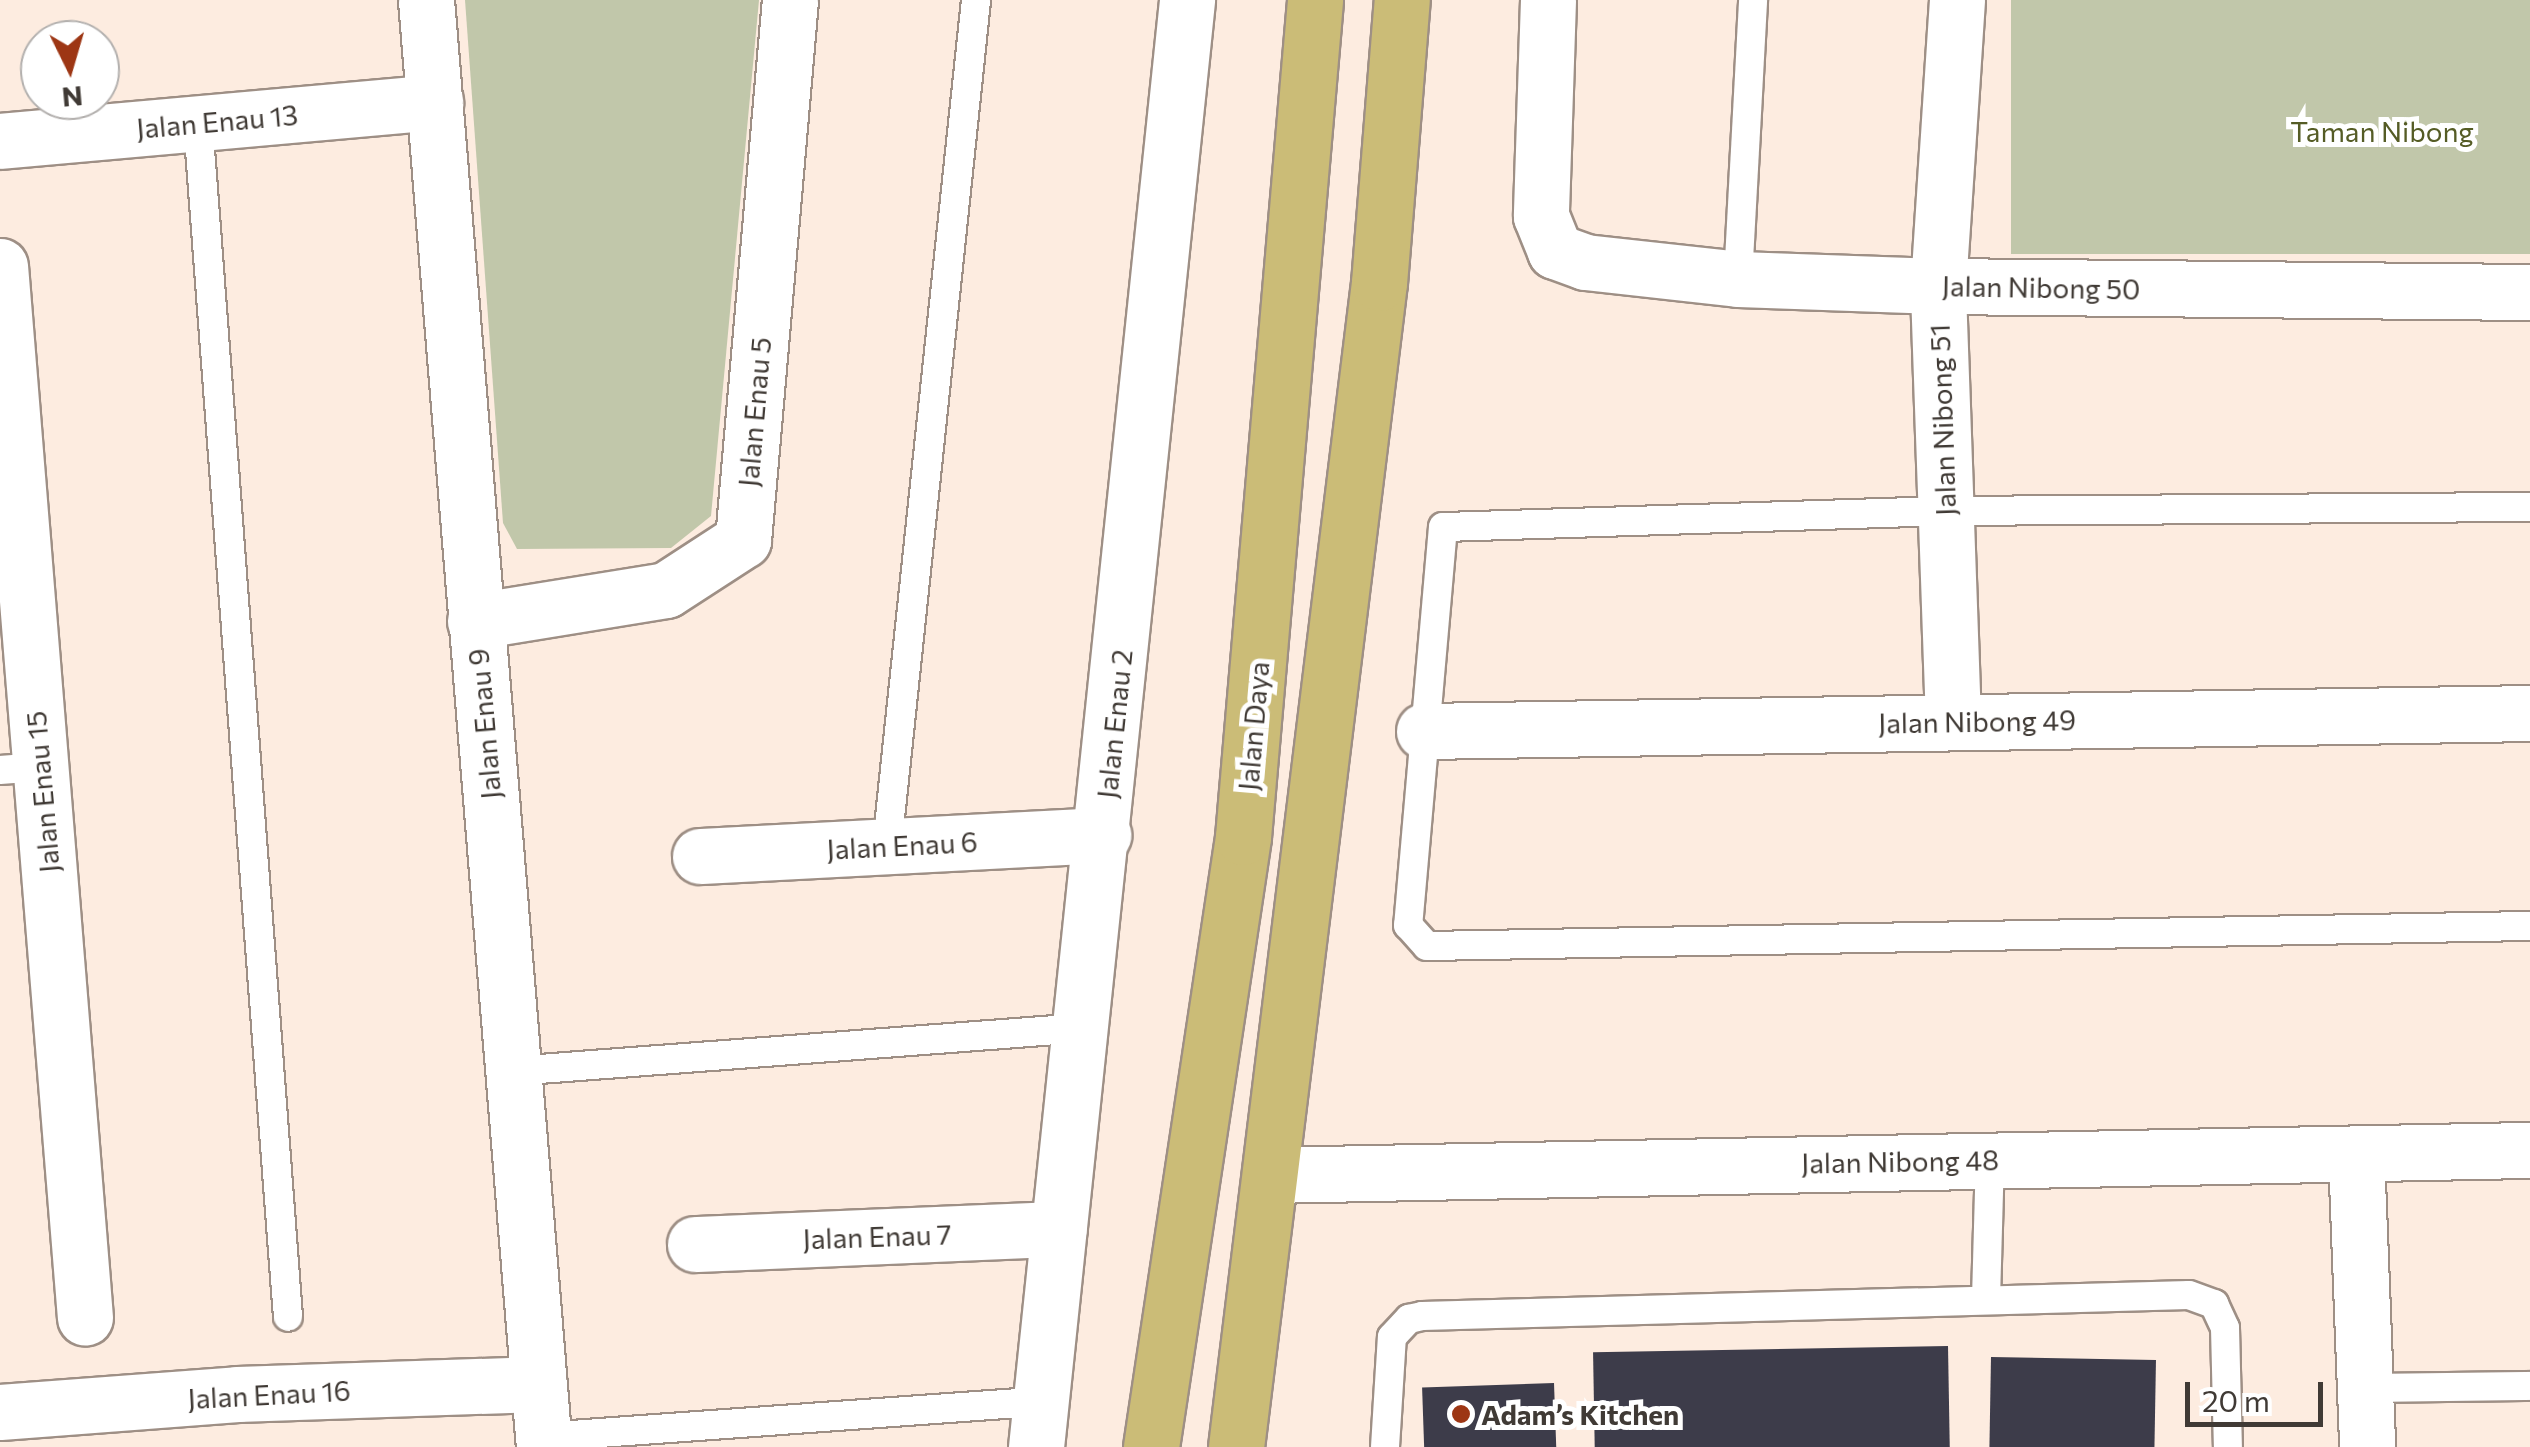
<!DOCTYPE html>
<html>
<head>
<meta charset="utf-8">
<style>
	body { margin:0 }
	#map { position:relative; width:2530px; height:1447px; overflow:hidden; background:#fdece0; font-family:Commissioner,sans-serif }
	div>[style] { position:absolute }
	.green>* { inset:0; background:#c1c7aa; transform-origin:0 0 }
	.building>* { inset:0; background:#3d3c4a; transform-origin:0 0 }
	.roads { filter:drop-shadow(2px 0 #9e8f85) drop-shadow(-2px 0 #9e8f85) drop-shadow(0 2px #9e8f85) drop-shadow(0 -2px #9e8f85) }
	.service>* { height:28px; margin:-14px; padding:0 14px; transform-origin:14px; border-radius:14px; background:#fff }
	.minor>* { height:55px; margin:-27.5px; padding:0 27.5px; transform-origin:27.5px; border-radius:27.5px; background:#fff }
	.primary>* { height:55px; margin:-27.5px; padding:0 27.5px; transform-origin:27.5px; border-radius:27.5px; background:#cbbc77 }
	.dots>* { width:28px; height:28px; translate:-50% -50%; box-sizing:border-box; border:5px solid #fff; border-radius:50% }
	span { translate:-50% -50%; white-space:nowrap; text-align:center; line-height:1.15; -webkit-text-stroke:10px #fff; paint-order:stroke }
	.street-label { font-size:28px; color:#403a35 }
	.park-label { font-size:28px; color:#555c25 }
	.poi-label { font-size:28px; color:#403a35; font-weight:700 }
	.left { translate:0 -50%; text-align:left }
	.north { position:absolute; left:20px; top:20px; width:100px; height:100px; box-sizing:border-box; background:#fff; border:2px solid #b3b0ae; border-radius:50%; rotate:175deg; font-size:28px; font-weight:700; line-height:40px; text-align:center; color:#403a35 }
	.north::after { content:''; display:block; margin:auto; width:35px; height:45px; background:#9d3614; clip-path:polygon(50% 0,100% 100%,50% 72%,0 100%) }
	.scale { position:absolute; left:2185px; top:1382px; width:138px; height:45px; box-sizing:border-box; border:5px solid #403a35; border-top:0; padding-left:12px; font-size:30px; line-height:35px; white-space:nowrap; color:#403a35; -webkit-text-stroke:8px #fff; paint-order:stroke }
</style>
</head>
<body>
<div id="map">
	<div class="green">
		<div style="clip-path:polygon(465px 0,759px 0,711px 516px,671px 548px,517px 549px,503px 523px)"></div>
		<div style="left:2011px;top:0;width:519px;height:254px"></div>
	</div>
	<div class="building">
		<div style="left:1948px;top:1346px;width:101px;height:355px;rotate:89deg"></div>
		<div style="left:1991px;top:1357px;width:165px;height:90px;rotate:1deg"></div>
		<div style="left:1554px;top:1383px;width:64px;height:132px;rotate:88deg"></div>
	</div>
	<div class="roads">
		<div class="service">
			<div style="left:198px;top:123px;width:1197px;rotate:85.69deg"></div>
			<div style="left:1738px;top:279px;width:279px;rotate:-86.9deg"></div>
			<div style="left:2530px;top:507px;width:585px;rotate:179.61deg"></div>
			<div style="left:1945px;top:511px;width:502px;rotate:178.17deg"></div>
			<div style="left:1443px;top:527px;width:400px;rotate:95deg"></div>
			<div style="left:1408px;top:925px;width:28px;rotate:48deg"></div>
			<div style="left:1427px;top:946px;width:1103px;rotate:-1.04deg"></div>
			<div style="left:0;top:770px;width:40px;rotate:-4.3deg"></div>
			<div style="left:887px;top:846px;width:851px;rotate:-83.99deg"></div>
			<div style="left:513px;top:1071px;width:571px;rotate:-4.32deg"></div>
			<div style="left:1986px;top:1299px;width:140px;rotate:-88.4deg"></div>
			<div style="left:2364px;top:1388px;width:166px;rotate:-0.7deg"></div>
			<div style="left:544px;top:1437px;width:498px;rotate:-4.1deg"></div>
			<div style="left:1385px;top:1447px;width:110px;rotate:-86.4deg"></div>
			<div style="left:1392px;top:1337px;width:25px;rotate:-47deg"></div>
			<div style="left:1409px;top:1319px;width:13px;rotate:-13deg"></div>
			<div style="left:1422px;top:1316px;width:767px;rotate:-1.57deg"></div>
			<div style="left:2189px;top:1295px;width:27px;rotate:20deg"></div>
			<div style="left:2214px;top:1304px;width:26px;rotate:65deg"></div>
			<div style="left:2225px;top:1328px;width:119px;rotate:88.6deg"></div>
		</div>
		<div class="minor">
			<div style="left:426px;top:0;width:1452px;rotate:85.34deg"></div>
			<div style="left:1548px;top:0;width:216px;rotate:91.9deg"></div>
			<div style="left:1541px;top:216px;width:38px;rotate:68deg"></div>
			<div style="left:1555px;top:251px;width:32px;rotate:20deg"></div>
			<div style="left:1585px;top:262px;width:154px;rotate:6.3deg"></div>
			<div style="left:1738px;top:279px;width:200px;rotate:2deg"></div>
			<div style="left:1938px;top:286px;width:592px;rotate:0.58deg"></div>
			<div style="left:0;top:141px;width:437px;rotate:-5.1deg"></div>
			<div style="left:0;top:266px;width:1055px;rotate:85.38deg"></div>
			<div style="left:475px;top:621px;width:193px;rotate:-9.2deg"></div>
			<div style="left:666px;top:590px;width:92px;rotate:-33deg"></div>
			<div style="left:743px;top:540px;width:542px;rotate:-85.03deg"></div>
			<div style="left:1953px;top:721px;width:435px;rotate:-92deg"></div>
			<div style="left:1938px;top:286px;width:287px;rotate:-86.2deg"></div>
			<div style="left:1424px;top:731px;width:1106px;rotate:-0.93deg"></div>
			<div style="left:700px;top:856px;width:404px;rotate:-3deg"></div>
			<div style="left:2356px;top:1155px;width:292px;rotate:87.8deg"></div>
			<div style="left:1270px;top:1175px;width:1260px;rotate:-1.14deg"></div>
			<div style="left:695px;top:1244px;width:364px;rotate:-2.4deg"></div>
			<div style="left:0;top:1412px;width:238px;rotate:-4.3deg"></div>
			<div style="left:237px;top:1394px;width:302px;rotate:-1.9deg"></div>
			<div style="left:1036px;top:1447px;width:1455px;rotate:-84.04deg"></div>
		</div>
		<div class="primary">
			<div style="left:1151px;top:1447px;width:617px;rotate:-81.42deg"></div>
			<div style="left:1243px;top:837px;width:840px;rotate:-85.08deg"></div>
			<div style="left:1236px;top:1447px;width:1173px;rotate:-83deg"></div>
			<div style="left:1379px;top:283px;width:284px;rotate:-85.4deg"></div>
		</div>
	</div>
	<div class="dots">
		<div style="left:1461px;top:1414px;background:#9d3614"></div>
	</div>
	<div class="street-label">
		<span style="left:217px;top:121px;rotate:-5deg">Jalan Enau 13</span>
		<span style="left:2041px;top:287px;rotate:1deg">Jalan Nibong 50</span>
		<span style="left:754px;top:412px;rotate:-85deg">Jalan Enau 5</span>
		<span style="left:1942px;top:420px;rotate:-92deg">Jalan Nibong 51</span>
		<span style="left:1977px;top:721px;rotate:-1deg">Jalan Nibong 49</span>
		<span style="left:484px;top:724px;rotate:-95deg">Jalan Enau 9</span>
		<span style="left:1114px;top:724px;rotate:-84deg">Jalan Enau 2</span>
		<span style="left:1253px;top:726px;rotate:-85deg">Jalan Daya</span>
		<span style="left:42px;top:792px;rotate:-95deg">Jalan Enau 15</span>
		<span style="left:902px;top:845px;rotate:-3deg">Jalan Enau 6</span>
		<span style="left:1900px;top:1161px;rotate:-1deg">Jalan Nibong 48</span>
		<span style="left:877px;top:1236px;rotate:-2deg">Jalan Enau 7</span>
		<span style="left:269px;top:1394px;rotate:-3deg">Jalan Enau 16</span>
	</div>
	<div class="park-label">
		<span style="left:2382px;top:131px">Taman Nibong</span>
	</div>
	<div class="poi-label">
		<span class="left" style="left:1481px;top:1414px">Adam’s Kitchen</span>
	</div>
	<div class="north">N</div>
	<div class="scale">20 m</div>
</div>
</body>
</html>
